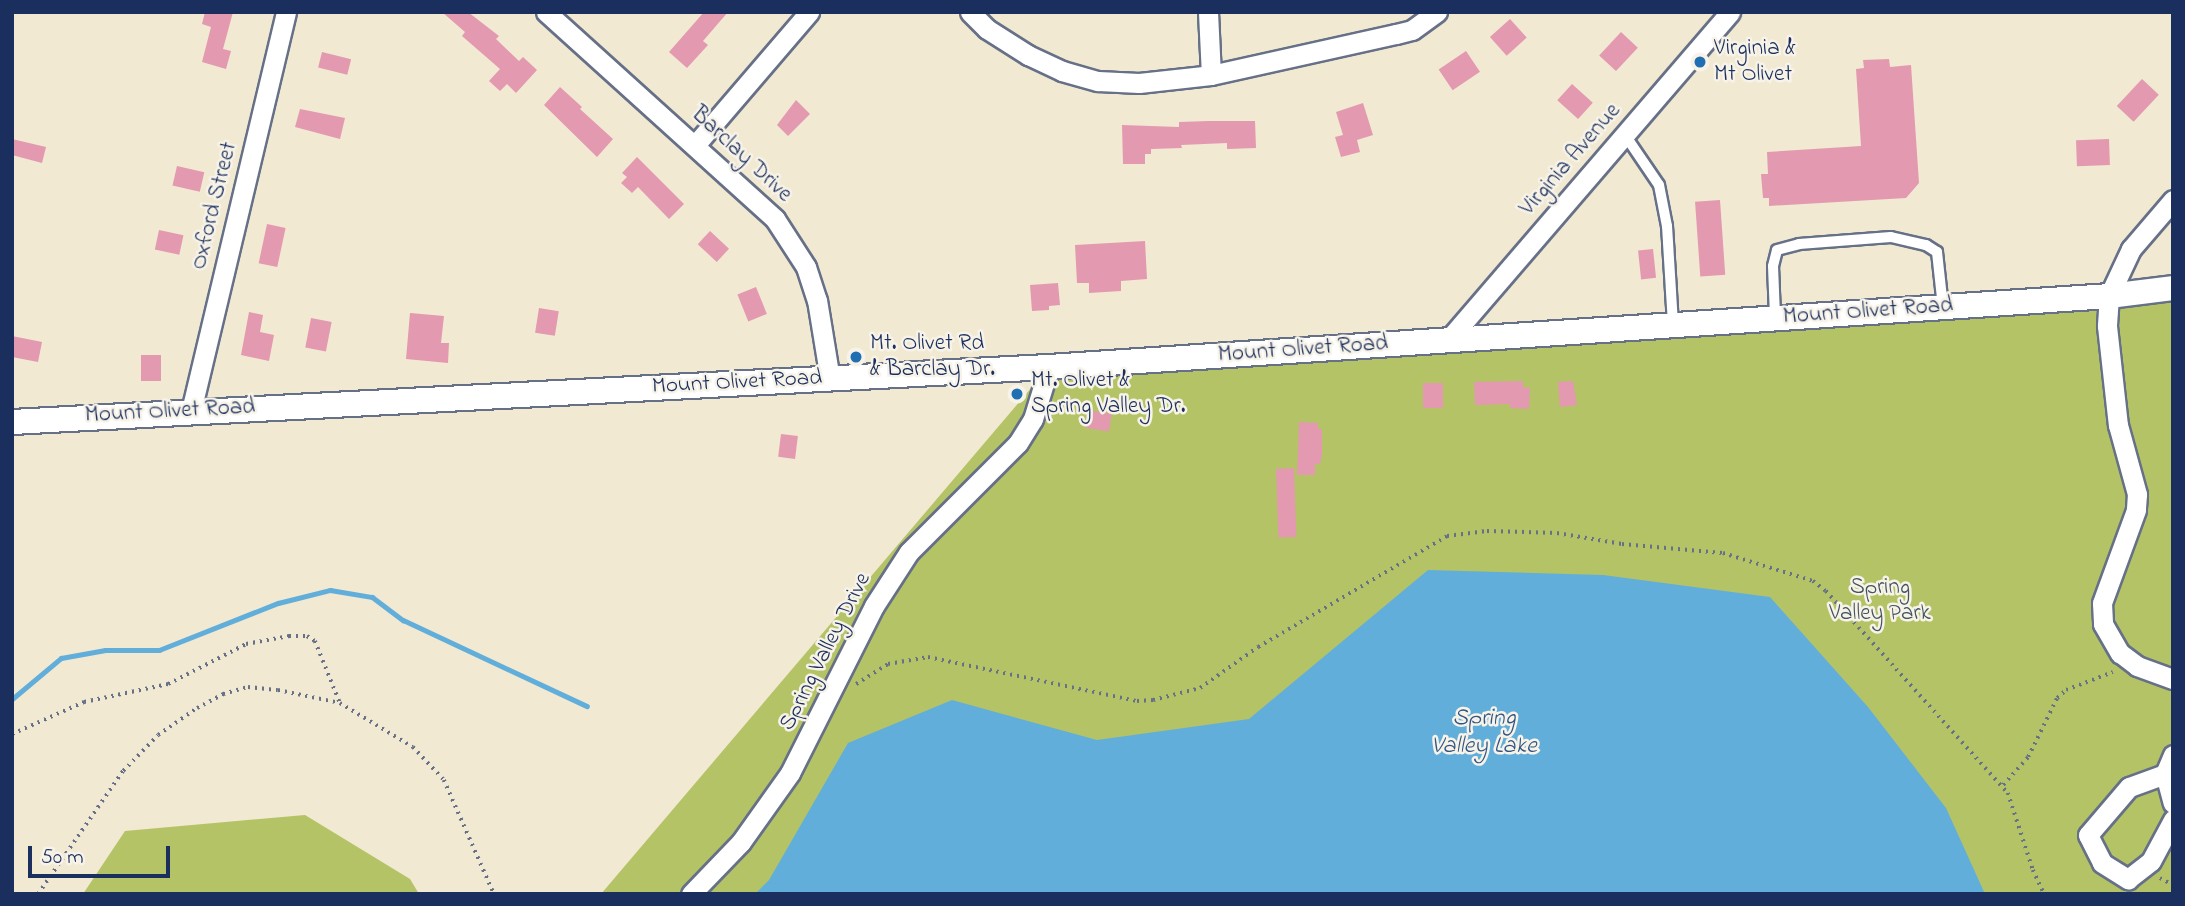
<!DOCTYPE html>
<html>
<head>
<meta charset="utf-8">
<style>
	body { margin:0 }
	#map { position:relative; width:2185px; height:906px; overflow:hidden; background:#f1e9d2; font-family:"Indie Flower",sans-serif }
	div>[style] { position:absolute }
	.green>* { inset:0; background:#b4c366 }
	.water>* { inset:0; background:#62aedb }
	.stream>* { height:5px; margin:-2.5px; padding:0 2.5px; transform-origin:2.5px; border-radius:2.5px; background:#62aedb }
	.building>* { inset:0; background:#e399b0; transform-origin:0 0 }
	.path>* { height:3.5px; margin-top:-1.75px; transform-origin:0; background:repeating-linear-gradient(90deg,#667087 0 2px,transparent 0 7px) }
	.roads { filter:drop-shadow(2px 0 #667087) drop-shadow(-2px 0 #667087) drop-shadow(0 2px #667087) drop-shadow(0 -2px #667087) }
	.service>* { height:10px; margin:-5px; padding:0 5px; transform-origin:5px; border-radius:5px; background:#fff }
	.minor>* { height:19px; margin:-9.5px; padding:0 9.5px; transform-origin:9.5px; border-radius:9.5px; background:#fff }
	.tertiary>* { height:24px; margin:-12px; padding:0 12px; transform-origin:12px; border-radius:12px; background:#fff }
	.dots>* { width:19px; height:19px; translate:-50% -50%; box-sizing:border-box; border:4px solid #f7f3e8; border-radius:50% }
	span { translate:-50% -50%; white-space:nowrap; text-align:center; line-height:1.15; -webkit-text-stroke:5px #f7f3e8; paint-order:stroke }
	.poi-label { font-size:23px; color:#1b2f5e }
	.left { translate:0 -50%; text-align:left }
	.street-label { font-size:23px; color:#1b2f5e }
	.park-label { font-size:23px; color:#415460 }
	.water-label { font-size:24px; color:#305584; font-style:italic }
	.frame { position:absolute; inset:0; border:14px solid #1b2f5e; pointer-events:none }
	.scale { position:absolute; left:28px; top:846px; width:142px; height:32px; box-sizing:border-box; border:4px solid #1b2f5e; border-top:0; padding-left:9px; font-size:21px; line-height:24px; white-space:nowrap; color:#1b2f5e; -webkit-text-stroke:5px #f7f3e8; paint-order:stroke }
</style>
</head>
<body>
<div id="map">
	<div class="green">
		<div style="clip-path:polygon(2173px 288px,2173px 894px,601px 894px,1049px 367px)"></div>
		<div style="clip-path:polygon(305px 815px,410px 879px,419px 894px,83px 894px,125px 831px)"></div>
	</div>
	<div class="water">
		<div style="clip-path:polygon(1428px 570px,1603px 575px,1770px 597px,1868px 707px,1946px 808px,1985px 894px,755px 894px,769px 880px,848px 743px,952px 700px,1097px 740px,1249px 719px)"></div>
	</div>
	<div class="stream">
		<div style="left:12px;top:699px;width:64px;rotate:-39.9deg"></div>
		<div style="left:61px;top:658px;width:45px;rotate:-10.3deg"></div>
		<div style="left:105px;top:650px;width:54px"></div>
		<div style="left:159px;top:650px;width:128px;rotate:-21.6deg"></div>
		<div style="left:278px;top:603px;width:54px;rotate:-14deg"></div>
		<div style="left:330px;top:590px;width:43px;rotate:9.5deg"></div>
		<div style="left:372px;top:597px;width:39px;rotate:37deg"></div>
		<div style="left:403px;top:620px;width:203px;rotate:25.1deg"></div>
	</div>
	<div class="building">
		<div style="clip-path:polygon(205px 12px,233px 12px,223px 49px,231px 51px,226px 69px,202px 62px,211px 27px,202px 24px)"></div>
		<div style="clip-path:polygon(442px 12px,468px 12px,499px 36px,496px 39px,519px 61px,523px 57px,537px 70px,516px 93px,507px 84px,500px 91px,489px 81px,500px 69px,462px 36px,465px 32px)"></div>
		<div style="clip-path:polygon(704px 12px,728px 12px,703px 41px,708px 45px,687px 68px,669px 52px)"></div>
		<div style="left:1510px;top:19px;width:25px;height:27px;rotate:48deg"></div>
		<div style="left:1621px;top:32px;width:23px;height:32px;rotate:43deg"></div>
		<div style="left:1466px;top:51px;width:25px;height:33px;rotate:56deg"></div>
		<div style="left:322px;top:52px;width:30px;height:16px;rotate:14deg"></div>
		<div style="clip-path:polygon(1889px 59px,1890px 67px,1911px 65px,1919px 183px,1906px 198px,1769px 206px,1769px 198px,1763px 198px,1761px 174px,1768px 174px,1767px 152px,1861px 146px,1856px 69px,1864px 68px,1863px 60px)"></div>
		<div style="left:2142px;top:79px;width:23px;height:37px;rotate:43deg"></div>
		<div style="left:1572px;top:84px;width:28px;height:22px;rotate:42deg"></div>
		<div style="clip-path:polygon(560px 87px,582px 107px,580px 109px,613px 139px,597px 157px,544px 105px)"></div>
		<div style="clip-path:polygon(796px 100px,810px 114px,788px 136px,777px 125px)"></div>
		<div style="clip-path:polygon(1363px 103px,1373px 135px,1357px 140px,1360px 152px,1341px 157px,1335px 137px,1343px 135px,1336px 112px)"></div>
		<div style="clip-path:polygon(300px 109px,345px 118px,340px 139px,295px 127px)"></div>
		<div style="clip-path:polygon(1209px 121px,1255px 121px,1256px 148px,1227px 149px,1227px 143px,1181px 145px,1182px 148px,1151px 149px,1151px 154px,1145px 154px,1145px 164px,1123px 164px,1122px 125px,1179px 127px,1179px 122px)"></div>
		<div style="clip-path:polygon(12px 139px,46px 147px,42px 163px,12px 155px)"></div>
		<div style="left:2109px;top:139px;width:26px;height:33px;rotate:88deg"></div>
		<div style="clip-path:polygon(637px 157px,684px 204px,669px 219px,638px 187px,632px 193px,621px 183px,627px 177px,622px 173px)"></div>
		<div style="left:177px;top:166px;width:28px;height:20px;rotate:13deg"></div>
		<div style="left:1720px;top:200px;width:75px;height:25px;rotate:86deg"></div>
		<div style="left:267px;top:224px;width:19px;height:40px;rotate:12deg"></div>
		<div style="left:159px;top:230px;width:25px;height:20px;rotate:12deg"></div>
		<div style="left:710px;top:231px;width:26px;height:18px;rotate:43deg"></div>
		<div style="clip-path:polygon(1145px 241px,1147px 279px,1121px 281px,1121px 291px,1089px 293px,1089px 283px,1077px 283px,1075px 245px)"></div>
		<div style="left:1653px;top:249px;width:29px;height:15px;rotate:84deg"></div>
		<div style="clip-path:polygon(1058px 283px,1060px 305px,1049px 306px,1049px 310px,1032px 311px,1030px 285px)"></div>
		<div style="left:756px;top:287px;width:29px;height:20px;rotate:68deg"></div>
		<div style="left:539px;top:308px;width:20px;height:25px;rotate:9deg"></div>
		<div style="clip-path:polygon(249px 312px,263px 315px,260px 332px,274px 335px,269px 361px,241px 355px)"></div>
		<div style="clip-path:polygon(410px 313px,444px 316px,441px 343px,449px 343px,448px 363px,406px 359px)"></div>
		<div style="left:311px;top:318px;width:21px;height:30px;rotate:11deg"></div>
		<div style="clip-path:polygon(12px 336px,42px 342px,38px 362px,12px 357px)"></div>
		<div style="left:141px;top:355px;width:20px;height:26px"></div>
		<div style="clip-path:polygon(1523px 381px,1523px 387px,1530px 388px,1529px 409px,1510px 408px,1510px 404px,1475px 405px,1474px 382px)"></div>
		<div style="clip-path:polygon(1573px 381px,1577px 405px,1560px 407px,1558px 382px)"></div>
		<div style="left:1423px;top:383px;width:20px;height:25px"></div>
		<div style="left:1088px;top:410px;width:24px;height:18px;rotate:9deg"></div>
		<div style="clip-path:polygon(1299px 422px,1318px 423px,1318px 429px,1322px 429px,1322px 455px,1320px 464px,1315px 464px,1315px 475px,1297px 475px)"></div>
		<div style="left:781px;top:434px;width:17px;height:23px;rotate:7deg"></div>
		<div style="left:1294px;top:468px;width:69px;height:18px;rotate:88deg"></div>
	</div>
	<div class="path">
		<div style="left:856px;top:684px;width:38px;rotate:-32deg"></div>
		<div style="left:888px;top:664px;width:41px;rotate:-9.9deg"></div>
		<div style="left:928px;top:657px;width:214px;rotate:11.9deg"></div>
		<div style="left:1137px;top:701px;width:16px;rotate:-4deg"></div>
		<div style="left:1153px;top:700px;width:49px;rotate:-14.3deg"></div>
		<div style="left:1200px;top:688px;width:71px;rotate:-35.3deg"></div>
		<div style="left:1258px;top:647px;width:219px;rotate:-30.4deg"></div>
		<div style="left:1447px;top:536px;width:40px;rotate:-7.1deg"></div>
		<div style="left:1487px;top:531px;width:70px;rotate:1.6deg"></div>
		<div style="left:1557px;top:533px;width:66px;rotate:9.6deg"></div>
		<div style="left:1622px;top:544px;width:101px;rotate:5.1deg"></div>
		<div style="left:1723px;top:553px;width:94px;rotate:17.3deg"></div>
		<div style="left:1813px;top:581px;width:16px;rotate:38deg"></div>
		<div style="left:1826px;top:591px;width:272px;rotate:48deg"></div>
		<div style="left:2008px;top:793px;width:81px;rotate:72deg"></div>
		<div style="left:2033px;top:870px;width:26px;rotate:65deg"></div>
		<div style="left:12px;top:734px;width:79px;rotate:-24deg"></div>
		<div style="left:84px;top:702px;width:86px;rotate:-12.1deg"></div>
		<div style="left:168px;top:684px;width:88px;rotate:-27.1deg"></div>
		<div style="left:246px;top:644px;width:44px;rotate:-10.5deg"></div>
		<div style="left:289px;top:636px;width:18px"></div>
		<div style="left:307px;top:636px;width:9px;rotate:32deg"></div>
		<div style="left:315px;top:641px;width:67px;rotate:68deg"></div>
		<div style="left:340px;top:703px;width:85px;rotate:31.1deg"></div>
		<div style="left:413px;top:747px;width:45px;rotate:46.8deg"></div>
		<div style="left:444px;top:780px;width:124px;rotate:66.3deg"></div>
		<div style="left:2003px;top:785px;width:38px;rotate:-48deg"></div>
		<div style="left:2028px;top:757px;width:66px;rotate:-63.8deg"></div>
		<div style="left:2057px;top:698px;width:12px;rotate:-42deg"></div>
		<div style="left:2066px;top:690px;width:50px;rotate:-21deg"></div>
		<div style="left:2160px;top:878px;width:15px;rotate:28deg"></div>
		<div style="left:38px;top:894px;width:150px;rotate:-55.4deg"></div>
		<div style="left:123px;top:771px;width:50px;rotate:-45.8deg"></div>
		<div style="left:158px;top:735px;width:47px;rotate:-34.7deg"></div>
		<div style="left:197px;top:708px;width:30px;rotate:-28deg"></div>
		<div style="left:223px;top:694px;width:26px;rotate:-16deg"></div>
		<div style="left:248px;top:687px;width:30px;rotate:6deg"></div>
		<div style="left:278px;top:690px;width:63px;rotate:11.8deg"></div>
	</div>
	<div class="roads">
		<div class="service">
			<div style="left:1625px;top:135px;width:60px;rotate:55.8deg"></div>
			<div style="left:1659px;top:185px;width:42px;rotate:79deg"></div>
			<div style="left:1667px;top:226px;width:99px;rotate:86.5deg"></div>
			<div style="left:1775px;top:316px;width:50px;rotate:-92.3deg"></div>
			<div style="left:1773px;top:266px;width:16px;rotate:-76deg"></div>
			<div style="left:1777px;top:250px;width:23px;rotate:-15deg"></div>
			<div style="left:1799px;top:244px;width:92px;rotate:-4.4deg"></div>
			<div style="left:1891px;top:237px;width:36px;rotate:13deg"></div>
			<div style="left:1926px;top:245px;width:13px;rotate:32deg"></div>
			<div style="left:1937px;top:252px;width:55px;rotate:83.8deg"></div>
		</div>
		<div class="minor">
			<div style="left:546px;top:12px;width:309px;rotate:42.1deg"></div>
			<div style="left:775px;top:219px;width:57px;rotate:57.1deg"></div>
			<div style="left:806px;top:267px;width:35px;rotate:72deg"></div>
			<div style="left:817px;top:300px;width:80px;rotate:80.7deg"></div>
			<div style="left:970px;top:12px;width:24px;rotate:45deg"></div>
			<div style="left:987px;top:29px;width:49px;rotate:32.4deg"></div>
			<div style="left:1028px;top:55px;width:38px;rotate:25deg"></div>
			<div style="left:1062px;top:71px;width:37px;rotate:16deg"></div>
			<div style="left:1098px;top:81px;width:41px;rotate:2.8deg"></div>
			<div style="left:1139px;top:83px;width:72px;rotate:-6.3deg"></div>
			<div style="left:1211px;top:75px;width:189px;rotate:-12.5deg"></div>
			<div style="left:1396px;top:34px;width:16px;rotate:-14deg"></div>
			<div style="left:1412px;top:30px;width:31px;rotate:-36deg"></div>
			<div style="left:1208px;top:12px;width:63px;rotate:87.3deg"></div>
			<div style="left:696px;top:144px;width:174px;rotate:-49.4deg"></div>
			<div style="left:2173px;top:200px;width:65px;rotate:130.6deg"></div>
			<div style="left:2131px;top:249px;width:52px;rotate:115.1deg"></div>
			<div style="left:2109px;top:296px;width:30px;rotate:94deg"></div>
			<div style="left:2107px;top:326px;width:100px;rotate:83.7deg"></div>
			<div style="left:2118px;top:425px;width:72px;rotate:74.6deg"></div>
			<div style="left:2137px;top:494px;width:16px;rotate:94deg"></div>
			<div style="left:2136px;top:510px;width:99px;rotate:110.1deg"></div>
			<div style="left:2102px;top:603px;width:21px;rotate:87deg"></div>
			<div style="left:2103px;top:624px;width:34px;rotate:60deg"></div>
			<div style="left:2120px;top:653px;width:21px;rotate:37deg"></div>
			<div style="left:2137px;top:666px;width:38px;rotate:20deg"></div>
			<div style="left:1449px;top:339px;width:431px;rotate:-49.3deg"></div>
			<div style="left:191px;top:411px;width:410px;rotate:-76.6deg"></div>
			<div style="left:2173px;top:755px;width:21px;rotate:113deg"></div>
			<div style="left:2165px;top:774px;width:30px;rotate:75deg"></div>
			<div style="left:2165px;top:774px;width:38px;rotate:160deg"></div>
			<div style="left:2129px;top:787px;width:63px;rotate:130.5deg"></div>
			<div style="left:2088px;top:835px;width:31px;rotate:63deg"></div>
			<div style="left:2102px;top:863px;width:31px;rotate:32deg"></div>
			<div style="left:2128px;top:879px;width:29px;rotate:-38deg"></div>
			<div style="left:2151px;top:861px;width:47px;rotate:-61.8deg"></div>
			<div style="left:691px;top:894px;width:72px;rotate:-46.1deg"></div>
			<div style="left:741px;top:842px;width:85px;rotate:-54.6deg"></div>
			<div style="left:790px;top:773px;width:187px;rotate:-63.3deg"></div>
			<div style="left:874px;top:606px;width:64px;rotate:-57.1deg"></div>
			<div style="left:909px;top:552px;width:154px;rotate:-45deg"></div>
			<div style="left:1018px;top:443px;width:28px;rotate:-58deg"></div>
			<div style="left:1033px;top:419px;width:54px;rotate:-72.9deg"></div>
		</div>
		<div class="tertiary">
			<div style="left:12px;top:422px;width:1038px;rotate:-3.04deg"></div>
			<div style="left:1049px;top:367px;width:1062px;rotate:-3.83deg"></div>
			<div style="left:2109px;top:296px;width:64px;rotate:-7.1deg"></div>
		</div>
	</div>
	<div class="dots">
		<div style="left:1700px;top:62px;background:#1f6fb2"></div>
		<div style="left:856px;top:357px;background:#1f6fb2"></div>
		<div style="left:1017px;top:394px;background:#1f6fb2"></div>
	</div>
	<div class="poi-label">
		<span class="left" style="left:1714px;top:62px">Virginia &amp;<br>Mt Olivet</span>
		<span class="left" style="left:870px;top:357px">Mt. Olivet Rd<br>&amp; Barclay Dr.</span>
		<span class="left" style="left:1031px;top:394px">Mt. Olivet &amp;<br>Spring Valley Dr.</span>
	</div>
	<div class="street-label">
		<span style="left:741px;top:155px;rotate:43deg">Barclay Drive</span>
		<span style="left:1571px;top:160px;rotate:-49deg">Virginia Avenue</span>
		<span style="left:215px;top:206px;rotate:-76deg">Oxford Street</span>
		<span style="left:1868px;top:312px;rotate:-4deg">Mount Olivet Road</span>
		<span style="left:1303px;top:350px;rotate:-4deg">Mount Olivet Road</span>
		<span style="left:737px;top:383px;rotate:-3deg">Mount Olivet Road</span>
		<span style="left:170px;top:412px;rotate:-3deg">Mount Olivet Road</span>
		<span style="left:826px;top:652px;rotate:-63deg">Spring Valley Drive</span>
	</div>
	<div class="park-label">
		<span style="left:1880px;top:601px">Spring<br>Valley Park</span>
	</div>
	<div class="water-label">
		<span style="left:1484px;top:733px">Spring<br>Valley Lake</span>
	</div>
	<div class="frame"></div>
	<div class="scale">50 m</div>
</div>
</body>
</html>
